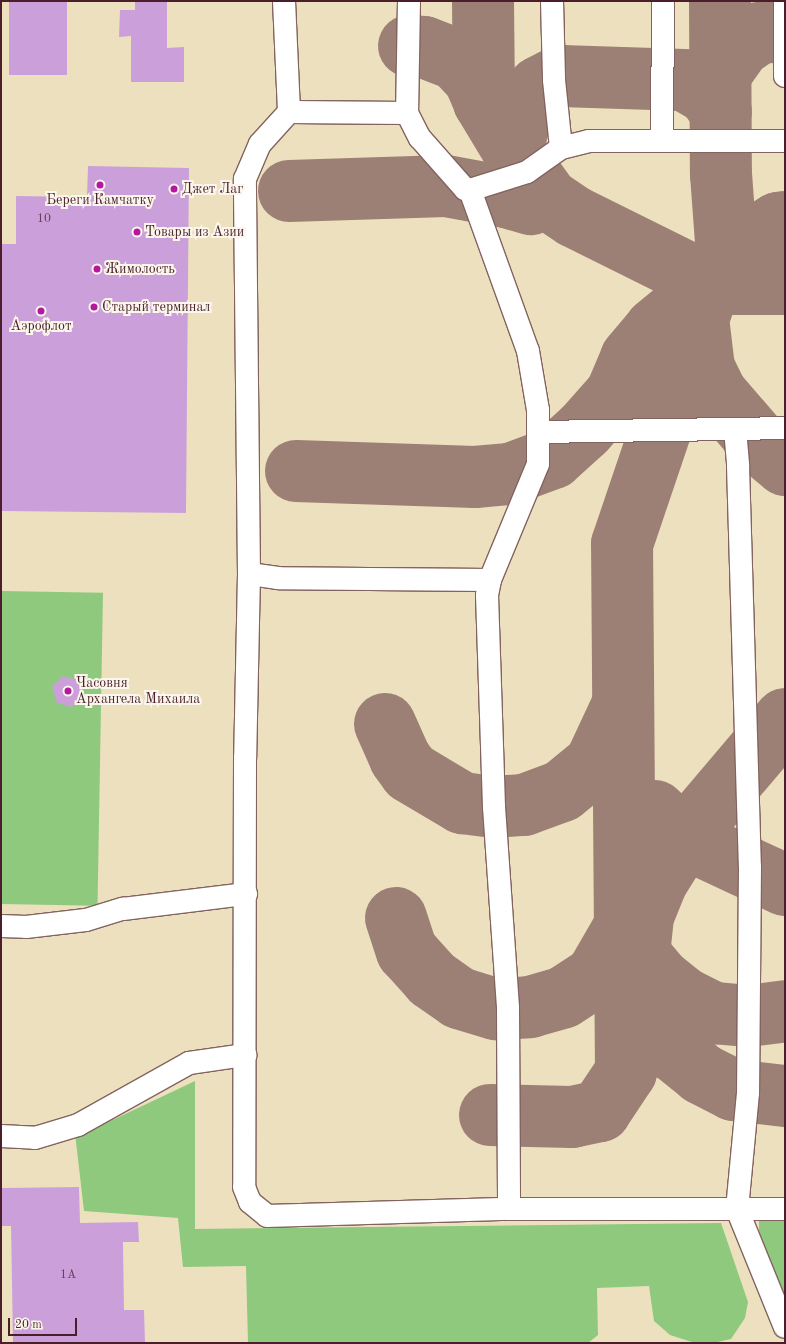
<!DOCTYPE html>
<html>
<head>
<meta charset="utf-8">
<style>
	body { margin:0 }
	#map { position:relative; width:786px; height:1344px; overflow:hidden; background:#ede0bf; font-family:"Old Standard TT",serif }
	div>[style] { position:absolute }
	.green>* { inset:0; background:#8ec97d; transform-origin:0 0 }
	.taxiway>* { height:62px; margin:-31px; padding:0 31px; transform-origin:31px; border-radius:31px; background:#9c8075 }
	.building>* { inset:0; background:#cba0da; transform-origin:0 0 }
	.roads { filter:drop-shadow(1px 0 #83635f) drop-shadow(-1px 0 #83635f) drop-shadow(0 1px #83635f) drop-shadow(0 -1px #83635f) }
	.minor>* { height:22px; margin:-11px; padding:0 11px; transform-origin:11px; border-radius:11px; background:#fff }
	.dots>* { width:11px; height:11px; translate:-50% -50%; box-sizing:border-box; border:2px solid #fbf7ec; border-radius:50% }
	span { translate:-50% -50%; white-space:nowrap; text-align:center; line-height:1.15; -webkit-text-stroke:4px #fbf7ec; paint-order:stroke }
	.number-label { font-size:12px; color:#6a3f57 }
	.number-label span { -webkit-text-stroke-width:0 }
	.poi-label { font-size:14px; color:#4a1f2b }
	.left { translate:0 -50%; text-align:left }
	.frame { position:absolute; inset:0; border:2px solid #4a1f2b; pointer-events:none }
	.scale { position:absolute; left:8px; top:1318px; width:69px; height:18px; box-sizing:border-box; border:2px solid #4a1f2b; border-top:0; padding-left:5px; font-size:12px; line-height:14px; white-space:nowrap; color:#4a1f2b; -webkit-text-stroke:3px #fbf7ec; paint-order:stroke }
</style>
</head>
<body>
<div id="map">
	<div class="green">
		<div style="left:1px;top:591px;width:102px;height:313px;rotate:1deg"></div>
		<div style="clip-path:polygon(195px 1081px,195px 1229px,721px 1223px,748px 1302px,745px 1318px,731px 1339px,713px 1343px,692px 1342px,670px 1335px,654px 1321px,649px 1286px,597px 1288px,598px 1335px,588px 1343px,248px 1343px,246px 1266px,183px 1267px,178px 1218px,84px 1211px,75px 1133px,102px 1125px)"></div>
		<div style="clip-path:polygon(759px 1221px,785px 1221px,785px 1306px,759px 1254px)"></div>
	</div>
	<div class="taxiway">
		<div style="left:483px;top:1px;width:101px;rotate:89.4deg"></div>
		<div style="left:484px;top:102px;width:56px;rotate:58.9deg"></div>
		<div style="left:513px;top:150px;width:60px;rotate:54.5deg"></div>
		<div style="left:548px;top:199px;width:32px;rotate:34deg"></div>
		<div style="left:575px;top:217px;width:151px;rotate:26.4deg"></div>
		<div style="left:710px;top:284px;width:75px"></div>
		<div style="left:720px;top:1px;width:173px;rotate:89.7deg"></div>
		<div style="left:721px;top:174px;width:81px;rotate:85.8deg"></div>
		<div style="left:409px;top:46px;width:15px;rotate:4deg"></div>
		<div style="left:424px;top:47px;width:34px;rotate:21deg"></div>
		<div style="left:456px;top:59px;width:26px;rotate:47deg"></div>
		<div style="left:474px;top:78px;width:26px;rotate:67deg"></div>
		<div style="left:721px;top:73px;width:32px;rotate:-55deg"></div>
		<div style="left:739px;top:47px;width:24px;rotate:-35deg"></div>
		<div style="left:759px;top:33px;width:26px;rotate:-4deg"></div>
		<div style="left:513px;top:150px;width:46px;rotate:-77.5deg"></div>
		<div style="left:523px;top:105px;width:24px;rotate:-48deg"></div>
		<div style="left:539px;top:87px;width:25px;rotate:-27deg"></div>
		<div style="left:561px;top:76px;width:123px;rotate:1.9deg"></div>
		<div style="left:684px;top:80px;width:28px;rotate:30deg"></div>
		<div style="left:708px;top:94px;width:22px;rotate:54deg"></div>
		<div style="left:289px;top:191px;width:157px;rotate:-1.8deg"></div>
		<div style="left:446px;top:186px;width:61px;rotate:10.4deg"></div>
		<div style="left:506px;top:197px;width:26px;rotate:16deg"></div>
		<div style="left:698px;top:318px;width:50px;rotate:83.2deg"></div>
		<div style="left:704px;top:368px;width:28px;rotate:64deg"></div>
		<div style="left:716px;top:393px;width:67px;rotate:49.2deg"></div>
		<div style="left:760px;top:444px;width:33px;rotate:40deg"></div>
		<div style="left:296px;top:471px;width:179px;rotate:1.9deg"></div>
		<div style="left:475px;top:477px;width:35px;rotate:-5deg"></div>
		<div style="left:510px;top:474px;width:46px;rotate:-20.4deg"></div>
		<div style="left:553px;top:458px;width:42px;rotate:-42.1deg"></div>
		<div style="left:584px;top:430px;width:48px;rotate:-48.4deg"></div>
		<div style="left:616px;top:394px;width:39px;rotate:-67deg"></div>
		<div style="left:631px;top:358px;width:38px;rotate:-50deg"></div>
		<div style="left:655px;top:329px;width:67px;rotate:-39.6deg"></div>
		<div style="left:385px;top:724px;width:37px;rotate:66deg"></div>
		<div style="left:400px;top:758px;width:17px;rotate:54deg"></div>
		<div style="left:410px;top:772px;width:61px;rotate:30.8deg"></div>
		<div style="left:462px;top:803px;width:32px;rotate:7deg"></div>
		<div style="left:494px;top:807px;width:30px;rotate:-4deg"></div>
		<div style="left:524px;top:805px;width:40px;rotate:-20.2deg"></div>
		<div style="left:562px;top:791px;width:43px;rotate:-39.3deg"></div>
		<div style="left:595px;top:764px;width:64px;rotate:-65deg"></div>
		<div style="left:655px;top:811px;width:40px;rotate:43deg"></div>
		<div style="left:684px;top:838px;width:111px;rotate:25deg"></div>
		<div style="left:396px;top:918px;width:35px;rotate:72deg"></div>
		<div style="left:407px;top:951px;width:38px;rotate:48deg"></div>
		<div style="left:432px;top:979px;width:33px;rotate:35deg"></div>
		<div style="left:459px;top:998px;width:39px;rotate:17deg"></div>
		<div style="left:496px;top:1009px;width:34px;rotate:-3deg"></div>
		<div style="left:530px;top:1007px;width:35px;rotate:-16deg"></div>
		<div style="left:564px;top:997px;width:38px;rotate:-33deg"></div>
		<div style="left:596px;top:976px;width:58px;rotate:-59.9deg"></div>
		<div style="left:625px;top:926px;width:31px;rotate:63deg"></div>
		<div style="left:639px;top:954px;width:31px;rotate:50deg"></div>
		<div style="left:659px;top:978px;width:32px;rotate:39deg"></div>
		<div style="left:684px;top:998px;width:34px;rotate:27deg"></div>
		<div style="left:714px;top:1013px;width:33px;rotate:5deg"></div>
		<div style="left:747px;top:1016px;width:38px;rotate:-7deg"></div>
		<div style="left:640px;top:945px;width:29px;rotate:-84deg"></div>
		<div style="left:643px;top:916px;width:35px;rotate:-68deg"></div>
		<div style="left:656px;top:883px;width:53px;rotate:-58.1deg"></div>
		<div style="left:684px;top:838px;width:156px;rotate:-49.7deg"></div>
		<div style="left:633px;top:966px;width:23px;rotate:77deg"></div>
		<div style="left:638px;top:988px;width:74px;rotate:60deg"></div>
		<div style="left:675px;top:1052px;width:35px;rotate:39deg"></div>
		<div style="left:702px;top:1074px;width:35px;rotate:27deg"></div>
		<div style="left:733px;top:1090px;width:52px;rotate:6.6deg"></div>
		<div style="left:490px;top:1115px;width:82px;rotate:1.4deg"></div>
		<div style="left:572px;top:1117px;width:29px;rotate:-12deg"></div>
		<div style="left:600px;top:1111px;width:47px;rotate:-56.3deg"></div>
		<div style="left:626px;top:1072px;width:528px;rotate:-90.43deg"></div>
		<div style="left:622px;top:544px;width:274px;rotate:-71.3deg"></div>
		<div style="left:710px;top:284px;width:34px;rotate:-60deg"></div>
		<div style="left:727px;top:255px;width:60px;rotate:-32.1deg"></div>
		<div style="left:778px;top:223px;width:7px;rotate:-8deg"></div>
	</div>
	<div class="building">
		<div style="left:9px;top:1px;width:58px;height:74px"></div>
		<div style="clip-path:polygon(135px 1px,167px 1px,167px 48px,184px 47px,184px 82px,131px 82px,131px 36px,119px 37px,120px 10px,135px 10px)"></div>
		<div style="clip-path:polygon(88px 166px,189px 168px,186px 513px,1px 511px,1px 244px,16px 244px,16px 196px,87px 197px)"></div>
		<div style="clip-path:polygon(63px 676px,79px 680px,83px 695px,72px 707px,57px 703px,52px 687px)"></div>
		<div style="clip-path:polygon(79px 1187px,80px 1223px,138px 1222px,139px 1242px,123px 1242px,124px 1310px,144px 1310px,145px 1343px,13px 1343px,11px 1226px,1px 1226px,1px 1188px)"></div>
	</div>
	<div class="roads">
		<div class="minor">
			<div style="left:284px;top:1px;width:111px;rotate:87.4deg"></div>
			<div style="left:409px;top:1px;width:112px;rotate:91deg"></div>
			<div style="left:407px;top:113px;width:28px;rotate:63deg"></div>
			<div style="left:420px;top:138px;width:68px;rotate:48.6deg"></div>
			<div style="left:465px;top:189px;width:5px;rotate:11deg"></div>
			<div style="left:470px;top:190px;width:171px;rotate:70.2deg"></div>
			<div style="left:528px;top:351px;width:60px;rotate:80.4deg"></div>
			<div style="left:538px;top:410px;width:54px;rotate:90deg"></div>
			<div style="left:538px;top:464px;width:126px;rotate:112.5deg"></div>
			<div style="left:490px;top:580px;width:15px;rotate:101deg"></div>
			<div style="left:487px;top:595px;width:212px;rotate:88.1deg"></div>
			<div style="left:494px;top:807px;width:201px;rotate:86deg"></div>
			<div style="left:508px;top:1008px;width:201px;rotate:89.7deg"></div>
			<div style="left:552px;top:1px;width:79px;rotate:88.5deg"></div>
			<div style="left:554px;top:80px;width:68px;rotate:84.1deg"></div>
			<div style="left:785px;top:1px;width:75px;rotate:90deg"></div>
			<div style="left:662px;top:141px;width:140px;rotate:-89.6deg"></div>
			<div style="left:470px;top:190px;width:60px;rotate:-17.5deg"></div>
			<div style="left:527px;top:172px;width:42px;rotate:-35.2deg"></div>
			<div style="left:561px;top:148px;width:29px;rotate:-14deg"></div>
			<div style="left:589px;top:141px;width:196px"></div>
			<div style="left:735px;top:429px;width:37px;rotate:85deg"></div>
			<div style="left:738px;top:466px;width:401px;rotate:88.3deg"></div>
			<div style="left:750px;top:867px;width:226px;rotate:90.5deg"></div>
			<div style="left:748px;top:1093px;width:117px;rotate:95.4deg"></div>
			<div style="left:737px;top:1209px;width:48px"></div>
			<div style="left:538px;top:432px;width:247px;rotate:-0.9deg"></div>
			<div style="left:249px;top:574px;width:395px;rotate:-90.6deg"></div>
			<div style="left:245px;top:179px;width:38px;rotate:-67deg"></div>
			<div style="left:260px;top:144px;width:43px;rotate:-47.8deg"></div>
			<div style="left:289px;top:112px;width:118px;rotate:0.5deg"></div>
			<div style="left:490px;top:580px;width:212px;rotate:-179.5deg"></div>
			<div style="left:278px;top:578px;width:29px;rotate:-172deg"></div>
			<div style="left:249px;top:574px;width:184px;rotate:91.2deg"></div>
			<div style="left:245px;top:758px;width:429px;rotate:90.1deg"></div>
			<div style="left:244px;top:1187px;width:16px;rotate:68deg"></div>
			<div style="left:250px;top:1202px;width:22px;rotate:39deg"></div>
			<div style="left:267px;top:1216px;width:242px;rotate:-1.7deg"></div>
			<div style="left:509px;top:1209px;width:228px"></div>
			<div style="left:737px;top:1209px;width:127px;rotate:67.9deg"></div>
			<div style="left:1px;top:926px;width:25px;rotate:2deg"></div>
			<div style="left:26px;top:927px;width:60px;rotate:-6.7deg"></div>
			<div style="left:86px;top:920px;width:39px;rotate:-17deg"></div>
			<div style="left:123px;top:909px;width:124px;rotate:-7deg"></div>
			<div style="left:1px;top:1136px;width:34px;rotate:3deg"></div>
			<div style="left:35px;top:1138px;width:45px;rotate:-16.8deg"></div>
			<div style="left:78px;top:1125px;width:127px;rotate:-29.2deg"></div>
			<div style="left:189px;top:1063px;width:57px;rotate:-8.1deg"></div>
		</div>
	</div>
	<div class="dots">
		<div style="left:100px;top:185px;background:#b5179e"></div>
		<div style="left:174px;top:189px;background:#b5179e"></div>
		<div style="left:137px;top:232px;background:#b5179e"></div>
		<div style="left:97px;top:269px;background:#b5179e"></div>
		<div style="left:94px;top:307px;background:#b5179e"></div>
		<div style="left:41px;top:311px;background:#b5179e"></div>
		<div style="left:68px;top:691px;background:#b5179e"></div>
	</div>
	<div class="number-label">
		<span style="left:44px;top:220px">10</span>
		<span style="left:68px;top:1276px">1А</span>
	</div>
	<div class="poi-label">
		<span class="left" style="left:182px;top:189px">Джет Лаг</span>
		<span style="left:100px;top:200px">Береги Камчатку</span>
		<span class="left" style="left:145px;top:232px">Товары из Азии</span>
		<span class="left" style="left:105px;top:269px">Жимолость</span>
		<span class="left" style="left:102px;top:307px">Старый терминал</span>
		<span style="left:41px;top:326px">Аэрофлот</span>
		<span class="left" style="left:76px;top:691px">Часовня<br>Архангела Михаила</span>
	</div>
	<div class="frame"></div>
	<div class="scale">20 m</div>
</div>
</body>
</html>
